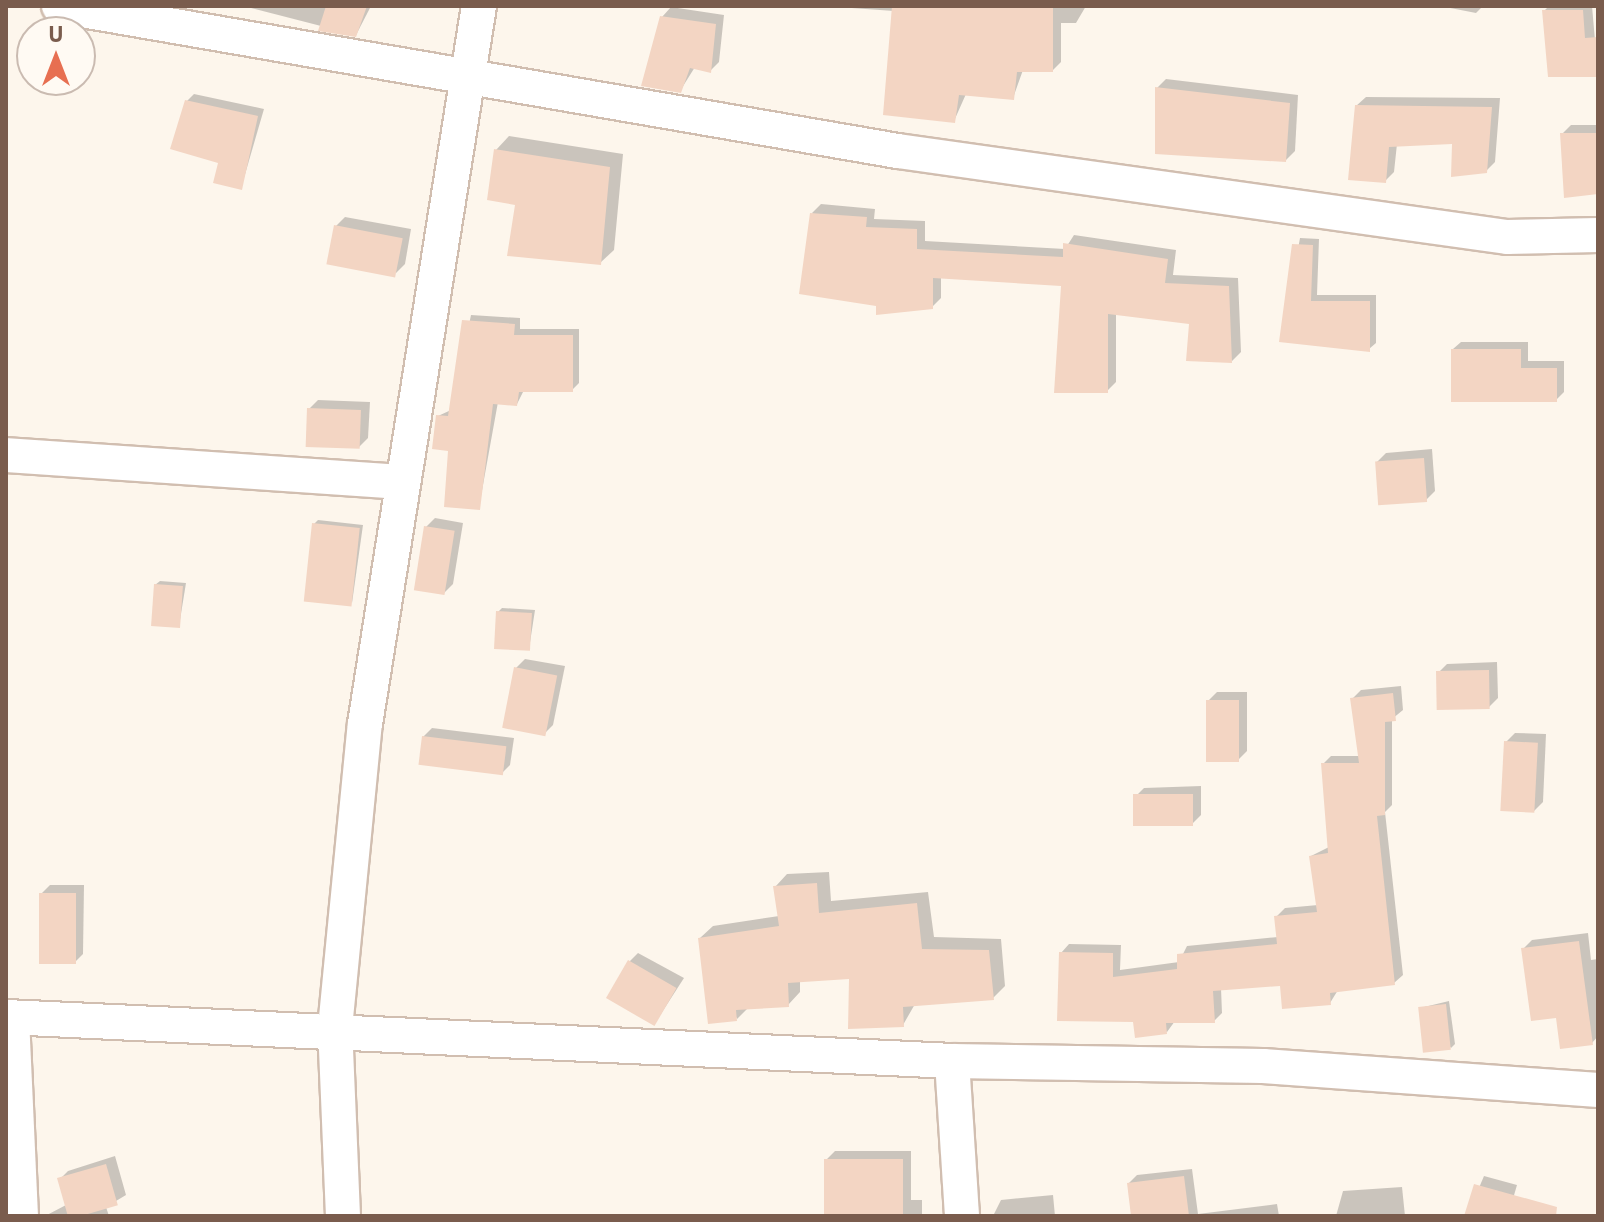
<!DOCTYPE html>
<html>
<head>
<meta charset="utf-8">
<style>
	body { margin:0 }
	#map { position:relative; width:1604px; height:1222px; overflow:hidden; background:#fdf6ec; font-family:"IBM Plex Sans",sans-serif }
	div>[style] { position:absolute }
	.shadow>* { inset:0; background:#0003 }
	.building>* { inset:0; background:#f3d5c3; transform-origin:0 0 }
	.roads { filter:drop-shadow(2px 0 #d1beb0) drop-shadow(-2px 0 #d1beb0) drop-shadow(0 2px #d1beb0) drop-shadow(0 -2px #d1beb0) }
	.street>* { height:34px; margin:-17px; padding:0 17px; transform-origin:17px; border-radius:17px; background:#fff }
	span { translate:-50% -50%; white-space:nowrap; text-align:center; line-height:1.15; -webkit-text-stroke:6px #fffaf3; paint-order:stroke }
	.frame { position:absolute; inset:0; border:8px solid #7a5c4d; pointer-events:none }
	.north { position:absolute; left:16px; top:16px; width:80px; height:80px; box-sizing:border-box; background:#fffaf3; border:2px solid #cabbb1; border-radius:50%; rotate:0deg; font-size:22px; font-weight:700; line-height:32px; text-align:center; color:#7a5c4d }
	.north::after { content:''; display:block; margin:auto; width:28px; height:36px; background:#e76f51; clip-path:polygon(50% 0,100% 100%,50% 72%,0 100%) }
</style>
</head>
<body>
<div id="map">
	<div class="shadow">
		<div style="clip-path:polygon(243px 6px,371px 6px,356px 35px)"></div>
		<div style="clip-path:polygon(823px 6px,1086px 6px,1076px 23px,1061px 23px,1061px 62px,1053px 70px,1023px 70px,1013px 98px,966px 94px,954px 121px,894px 11px)"></div>
		<div style="clip-path:polygon(1440px 6px,1483px 6px,1476px 13px)"></div>
		<div style="clip-path:polygon(1549px 6px,1592px 6px,1598px 75px,1544px 11px)"></div>
		<div style="clip-path:polygon(671px 7px,724px 15px,719px 62px,710px 71px,695px 67px,680px 91px,662px 17px)"></div>
		<div style="clip-path:polygon(1166px 79px,1298px 95px,1295px 151px,1286px 160px,1157px 88px)"></div>
		<div style="clip-path:polygon(194px 94px,264px 109px,241px 188px,187px 101px)"></div>
		<div style="clip-path:polygon(1366px 97px,1500px 98px,1495px 162px,1486px 171px,1454px 142px,1397px 144px,1394px 172px,1385px 181px,1356px 106px)"></div>
		<div style="clip-path:polygon(1571px 125px,1598px 125px,1598px 192px,1562px 134px)"></div>
		<div style="clip-path:polygon(509px 136px,623px 154px,614px 250px,600px 263px,518px 203px,496px 150px)"></div>
		<div style="clip-path:polygon(821px 204px,875px 209px,874px 219px,925px 221px,925px 241px,1065px 249px,1074px 235px,1176px 250px,1173px 275px,1238px 278px,1241px 352px,1232px 361px,1191px 322px,1116px 313px,1116px 382px,1107px 391px,1064px 284px,941px 276px,941px 298px,932px 307px,878px 305px,812px 213px)"></div>
		<div style="clip-path:polygon(345px 217px,411px 229px,405px 264px,396px 273px,336px 226px)"></div>
		<div style="clip-path:polygon(1300px 238px,1319px 239px,1317px 295px,1376px 295px,1376px 343px,1369px 349px,1281px 341px)"></div>
		<div style="clip-path:polygon(471px 315px,520px 318px,520px 329px,579px 329px,579px 383px,572px 390px,524px 390px,517px 404px,498px 402px,479px 507px,438px 416px,451px 410px)"></div>
		<div style="clip-path:polygon(1461px 342px,1528px 342px,1528px 361px,1564px 361px,1564px 392px,1556px 400px,1453px 349px)"></div>
		<div style="clip-path:polygon(318px 400px,370px 402px,368px 438px,359px 447px,309px 409px)"></div>
		<div style="clip-path:polygon(1432px 449px,1435px 491px,1426px 500px,1377px 462px,1386px 453px)"></div>
		<div style="clip-path:polygon(435px 518px,463px 523px,453px 584px,444px 593px,426px 527px)"></div>
		<div style="clip-path:polygon(318px 520px,363px 525px,352px 603px,314px 524px)"></div>
		<div style="clip-path:polygon(160px 581px,186px 583px,179px 626px,155px 585px)"></div>
		<div style="clip-path:polygon(502px 608px,535px 610px,529px 649px,498px 612px)"></div>
		<div style="clip-path:polygon(525px 659px,565px 666px,553px 725px,544px 734px,516px 668px)"></div>
		<div style="clip-path:polygon(1497px 662px,1498px 698px,1489px 707px,1438px 673px,1447px 664px)"></div>
		<div style="clip-path:polygon(1401px 686px,1403px 710px,1392px 719px,1392px 805px,1385px 812px,1403px 975px,1394px 983px,1338px 990px,1330px 1003px,1282px 984px,1221px 988px,1222px 1013px,1214px 1021px,1175px 1021px,1167px 1032px,1135px 1021px,1061px 953px,1069px 944px,1121px 945px,1120px 970px,1179px 962px,1187px 946px,1278px 937px,1276px 917px,1285px 908px,1318px 905px,1311px 856px,1329px 847px,1323px 764px,1331px 756px,1360px 756px,1352px 699px,1361px 690px)"></div>
		<div style="clip-path:polygon(1217px 692px,1247px 692px,1247px 751px,1238px 760px,1208px 701px)"></div>
		<div style="clip-path:polygon(432px 728px,514px 738px,510px 765px,501px 774px,423px 737px)"></div>
		<div style="clip-path:polygon(1515px 733px,1546px 734px,1543px 802px,1534px 811px,1506px 742px)"></div>
		<div style="clip-path:polygon(1201px 786px,1201px 815px,1192px 824px,1135px 797px,1144px 788px)"></div>
		<div style="clip-path:polygon(829px 872px,831px 901px,928px 892px,934px 937px,1001px 939px,1005px 986px,993px 998px,915px 1004px,903px 1025px,851px 977px,800px 980px,800px 992px,788px 1005px,749px 1007px,737px 1019px,700px 938px,713px 926px,779px 916px,775px 887px,787px 874px)"></div>
		<div style="clip-path:polygon(50px 885px,84px 885px,83px 954px,74px 963px,41px 894px)"></div>
		<div style="clip-path:polygon(1588px 933px,1591px 960px,1598px 959px,1598px 1036px,1592px 1043px,1557px 1016px,1523px 949px,1532px 940px)"></div>
		<div style="clip-path:polygon(638px 953px,684px 978px,655px 1023px,629px 962px)"></div>
		<div style="clip-path:polygon(1449px 1001px,1455px 1044px,1451px 1048px,1420px 1008px)"></div>
		<div style="clip-path:polygon(835px 1151px,911px 1151px,911px 1200px,922px 1200px,922px 1216px,828px 1216px,826px 1160px)"></div>
		<div style="clip-path:polygon(115px 1156px,126px 1195px,106px 1207px,109px 1216px,45px 1216px,66px 1205px,59px 1180px,68px 1171px)"></div>
		<div style="clip-path:polygon(1192px 1169px,1198px 1214px,1277px 1204px,1279px 1216px,1133px 1216px,1129px 1183px,1137px 1175px)"></div>
		<div style="clip-path:polygon(1484px 1176px,1517px 1185px,1508px 1216px,1467px 1216px)"></div>
		<div style="clip-path:polygon(1402px 1187px,1405px 1216px,1336px 1216px,1343px 1191px)"></div>
		<div style="clip-path:polygon(1053px 1195px,1055px 1216px,993px 1216px,1001px 1200px)"></div>
	</div>
	<div class="building">
		<div style="clip-path:polygon(326px 6px,367px 6px,356px 37px,318px 31px)"></div>
		<div style="clip-path:polygon(892px 6px,1053px 6px,1053px 72px,1017px 72px,1014px 100px,959px 95px,955px 123px,883px 115px)"></div>
		<div style="clip-path:polygon(1542px 10px,1583px 10px,1585px 38px,1598px 37px,1598px 77px,1548px 77px)"></div>
		<div style="clip-path:polygon(660px 16px,716px 24px,711px 73px,690px 68px,681px 93px,641px 86px)"></div>
		<div style="clip-path:polygon(1155px 87px,1290px 103px,1286px 162px,1155px 154px)"></div>
		<div style="clip-path:polygon(185px 100px,258px 116px,242px 190px,213px 183px,218px 163px,170px 149px)"></div>
		<div style="clip-path:polygon(1355px 105px,1492px 107px,1487px 173px,1451px 177px,1452px 144px,1389px 147px,1386px 183px,1348px 180px)"></div>
		<div style="clip-path:polygon(1560px 133px,1598px 133px,1598px 194px,1564px 198px)"></div>
		<div style="clip-path:polygon(494px 149px,610px 167px,601px 265px,507px 256px,515px 205px,487px 200px)"></div>
		<div style="clip-path:polygon(810px 213px,867px 217px,866px 227px,917px 229px,917px 249px,1063px 257px,1063px 243px,1168px 259px,1165px 283px,1229px 286px,1232px 363px,1186px 361px,1189px 324px,1108px 314px,1108px 393px,1054px 393px,1061px 286px,933px 278px,933px 309px,876px 315px,876px 306px,799px 294px)"></div>
		<div style="left:334px;top:225px;width:70px;height:40px;rotate:11deg"></div>
		<div style="clip-path:polygon(1292px 244px,1313px 245px,1311px 301px,1370px 301px,1370px 352px,1279px 342px)"></div>
		<div style="clip-path:polygon(462px 320px,515px 324px,514px 335px,573px 335px,573px 392px,519px 392px,517px 406px,493px 404px,480px 510px,444px 507px,448px 451px,432px 449px,436px 415px,448px 416px)"></div>
		<div style="clip-path:polygon(1451px 349px,1521px 349px,1521px 368px,1557px 368px,1557px 402px,1451px 402px)"></div>
		<div style="left:307px;top:408px;width:54px;height:39px;rotate:2deg"></div>
		<div style="left:1424px;top:458px;width:44px;height:49px;rotate:86deg"></div>
		<div style="left:312px;top:523px;width:48px;height:79px;rotate:6deg"></div>
		<div style="left:424px;top:526px;width:31px;height:65px;rotate:9deg"></div>
		<div style="left:154px;top:584px;width:29px;height:42px;rotate:4deg"></div>
		<div style="left:496px;top:611px;width:36px;height:38px;rotate:3deg"></div>
		<div style="left:514px;top:667px;width:44px;height:62px;rotate:11deg"></div>
		<div style="left:1489px;top:670px;width:39px;height:53px;rotate:89deg"></div>
		<div style="clip-path:polygon(1393px 693px,1396px 721px,1385px 722px,1385px 815px,1377px 816px,1395px 985px,1330px 993px,1331px 1005px,1282px 1009px,1280px 986px,1213px 991px,1215px 1023px,1166px 1023px,1167px 1034px,1135px 1038px,1133px 1022px,1057px 1021px,1059px 952px,1113px 953px,1113px 977px,1177px 969px,1177px 954px,1277px 944px,1274px 916px,1317px 912px,1309px 856px,1328px 853px,1321px 763px,1359px 763px,1350px 698px)"></div>
		<div style="left:1206px;top:700px;width:33px;height:62px"></div>
		<div style="left:422px;top:736px;width:85px;height:29px;rotate:7deg"></div>
		<div style="left:1504px;top:741px;width:34px;height:70px;rotate:3deg"></div>
		<div style="left:1193px;top:794px;width:32px;height:60px;rotate:90deg"></div>
		<div style="clip-path:polygon(817px 883px,819px 913px,917px 903px,922px 949px,989px 950px,994px 1000px,903px 1007px,904px 1027px,848px 1029px,849px 979px,788px 983px,789px 1007px,736px 1010px,737px 1021px,708px 1024px,698px 938px,779px 926px,773px 886px)"></div>
		<div style="left:39px;top:893px;width:37px;height:71px"></div>
		<div style="clip-path:polygon(1579px 941px,1593px 1045px,1560px 1049px,1556px 1018px,1531px 1021px,1521px 948px)"></div>
		<div style="left:628px;top:960px;width:56px;height:44px;rotate:30deg"></div>
		<div style="left:1446px;top:1004px;width:46px;height:28px;rotate:84deg"></div>
		<div style="left:824px;top:1159px;width:79px;height:57px"></div>
		<div style="left:106px;top:1164px;width:43px;height:51px;rotate:74deg"></div>
		<div style="clip-path:polygon(1184px 1176px,1189px 1216px,1131px 1216px,1127px 1183px)"></div>
		<div style="clip-path:polygon(1474px 1184px,1557px 1207px,1556px 1216px,1464px 1216px)"></div>
	</div>
	<div class="roads">
		<div class="street">
			<div style="left:59px;top:6px;width:851px;rotate:9.81deg"></div>
			<div style="left:898px;top:151px;width:615px;rotate:8.04deg"></div>
			<div style="left:1507px;top:237px;width:91px;rotate:-1.3deg"></div>
			<div style="left:6px;top:455px;width:398px;rotate:3.9deg"></div>
			<div style="left:6px;top:1017px;width:947px;rotate:2.66deg"></div>
			<div style="left:952px;top:1061px;width:311px;rotate:0.9deg"></div>
			<div style="left:1263px;top:1066px;width:336px;rotate:4.1deg"></div>
			<div style="left:12px;top:1018px;width:198px;rotate:87.4deg"></div>
			<div style="left:952px;top:1061px;width:155px;rotate:86.3deg"></div>
			<div style="left:343px;top:1216px;width:188px;rotate:-92.4deg"></div>
			<div style="left:335px;top:1028px;width:305px;rotate:-84.4deg"></div>
			<div style="left:365px;top:724px;width:727px;rotate:-80.98deg"></div>
		</div>
	</div>
	<div class="frame"></div>
	<div class="north">U</div>
</div>
</body>
</html>
